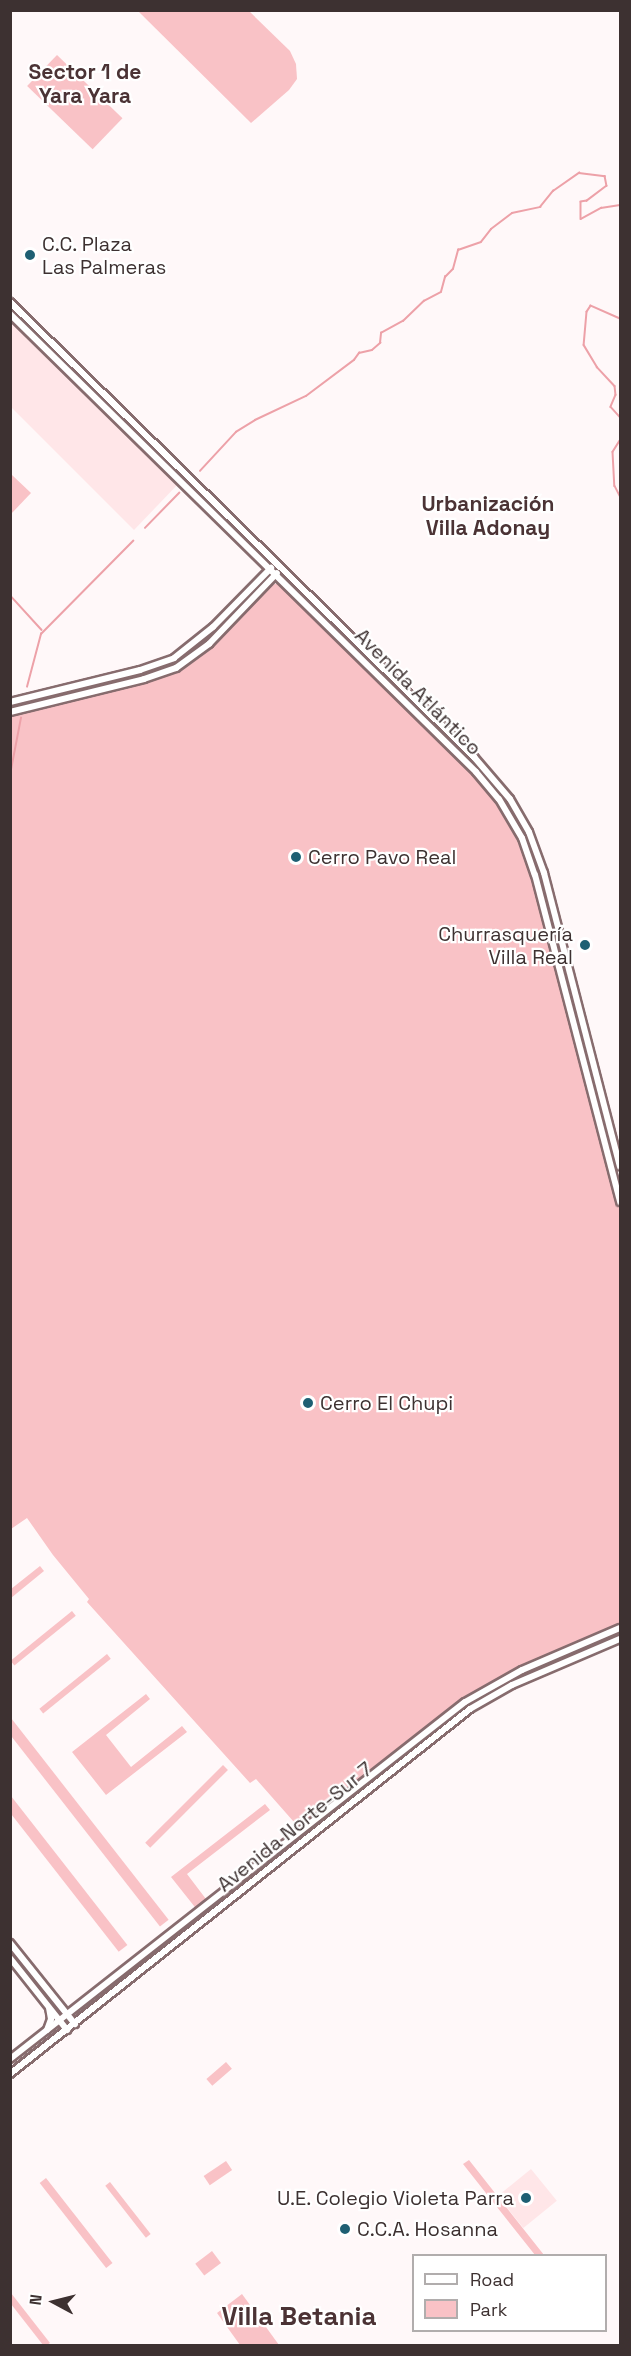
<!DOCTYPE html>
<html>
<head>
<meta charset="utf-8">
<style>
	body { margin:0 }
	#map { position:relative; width:631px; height:2356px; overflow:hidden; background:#fff8f9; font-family:"Space Grotesk",sans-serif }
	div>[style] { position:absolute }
	.built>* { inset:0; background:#ffe6e8; transform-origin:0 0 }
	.green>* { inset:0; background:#f9c2c6; transform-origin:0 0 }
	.stream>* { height:1.5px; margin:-0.75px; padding:0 0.75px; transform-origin:0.75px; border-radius:0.75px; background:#eda1a8 }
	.roads { filter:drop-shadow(2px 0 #876c6e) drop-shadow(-2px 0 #876c6e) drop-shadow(0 2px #876c6e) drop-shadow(0 -2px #876c6e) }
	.secondary>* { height:6px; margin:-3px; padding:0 3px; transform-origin:3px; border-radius:3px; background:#fff }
	.dots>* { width:16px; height:16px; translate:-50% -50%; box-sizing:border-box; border:3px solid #fff; border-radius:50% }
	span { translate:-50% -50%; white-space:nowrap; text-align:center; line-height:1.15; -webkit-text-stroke:4.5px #fff; paint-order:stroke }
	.poi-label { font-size:20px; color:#3d3131 }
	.left { translate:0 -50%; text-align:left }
	.right { translate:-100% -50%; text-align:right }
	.street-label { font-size:20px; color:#3d3131 }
	.neighbourhood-label { font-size:21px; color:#4b3335; font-weight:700 }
	.district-label { font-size:26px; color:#4b3335; font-weight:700 }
	.frame { position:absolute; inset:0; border:12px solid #3d3131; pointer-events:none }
	.legend { position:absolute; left:412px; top:2254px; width:195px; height:78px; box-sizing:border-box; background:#fff; border:2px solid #b1adad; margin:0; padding:8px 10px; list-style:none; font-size:18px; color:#3d3131 }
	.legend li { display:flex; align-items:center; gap:12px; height:30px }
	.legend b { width:30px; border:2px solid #b1adad }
	.north { position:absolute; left:24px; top:2272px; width:60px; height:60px; -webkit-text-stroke:4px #fff; paint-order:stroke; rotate:277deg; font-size:16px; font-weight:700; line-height:24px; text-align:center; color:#3d3131 }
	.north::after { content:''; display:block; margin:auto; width:21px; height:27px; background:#3d3131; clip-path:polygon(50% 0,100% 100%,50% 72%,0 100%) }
</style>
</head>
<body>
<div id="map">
	<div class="built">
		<div style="clip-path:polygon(10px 314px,181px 481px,134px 530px,11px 407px)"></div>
		<div style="left:531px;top:2169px;width:41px;height:43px;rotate:51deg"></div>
	</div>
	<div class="green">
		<div style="clip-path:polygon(138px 11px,249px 11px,290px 51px,296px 64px,297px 79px,289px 90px,251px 123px)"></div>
		<div style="left:57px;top:55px;width:91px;height:43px;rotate:44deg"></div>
		<div style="clip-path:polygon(12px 475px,31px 493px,11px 514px,10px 476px)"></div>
		<div style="clip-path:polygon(281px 583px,499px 799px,531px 863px,620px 1202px,620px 1625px,610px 1633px,474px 1695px,301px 1830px,256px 1779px,250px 1783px,87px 1602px,89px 1599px,53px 1555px,27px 1518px,11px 1529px,11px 712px,144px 679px,191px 659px,269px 585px)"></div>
		<div style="clip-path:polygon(40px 1566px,44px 1571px,11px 1598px,11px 1589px)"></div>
		<div style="left:72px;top:1611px;width:6px;height:79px;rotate:51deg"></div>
		<div style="left:107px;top:1654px;width:6px;height:87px;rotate:51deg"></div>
		<div style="clip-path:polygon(146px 1694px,150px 1699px,106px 1735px,131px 1767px,182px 1726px,187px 1732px,106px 1795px,72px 1752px)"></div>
		<div style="left:11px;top:1718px;width:256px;height:11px;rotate:52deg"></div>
		<div style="left:223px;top:1765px;width:7px;height:110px;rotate:45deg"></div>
		<div style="left:11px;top:1796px;width:189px;height:11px;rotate:52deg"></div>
		<div style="clip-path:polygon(265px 1804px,270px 1810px,187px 1874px,209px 1903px,198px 1911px,171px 1877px)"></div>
		<div style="left:226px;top:2062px;width:9px;height:26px;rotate:49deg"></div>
		<div style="clip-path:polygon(469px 2160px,495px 2193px,544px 2255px,535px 2255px,463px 2164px)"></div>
		<div style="left:226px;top:2161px;width:11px;height:27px;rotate:56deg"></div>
		<div style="left:46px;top:2178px;width:108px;height:8px;rotate:52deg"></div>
		<div style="left:110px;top:2182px;width:66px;height:6px;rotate:52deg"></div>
		<div style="left:212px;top:2251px;width:15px;height:21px;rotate:53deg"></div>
		<div style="clip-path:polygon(11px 2293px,50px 2343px,47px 2345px,43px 2345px,11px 2304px)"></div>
		<div style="clip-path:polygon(242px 2294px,279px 2345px,240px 2345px,217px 2313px)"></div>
	</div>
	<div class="stream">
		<div style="left:620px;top:319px;width:32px;rotate:-156deg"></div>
		<div style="left:591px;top:306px;width:7px;rotate:124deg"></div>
		<div style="left:587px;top:312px;width:33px;rotate:95deg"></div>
		<div style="left:584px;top:345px;width:26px;rotate:59deg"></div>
		<div style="left:597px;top:367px;width:26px;rotate:47deg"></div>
		<div style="left:615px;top:386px;width:9px;rotate:84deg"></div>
		<div style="left:616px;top:395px;width:13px;rotate:113deg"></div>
		<div style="left:611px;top:407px;width:13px;rotate:48deg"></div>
		<div style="left:620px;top:441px;width:13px;rotate:122deg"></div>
		<div style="left:613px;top:452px;width:34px;rotate:87deg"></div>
		<div style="left:615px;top:486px;width:11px;rotate:63deg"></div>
		<div style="left:200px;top:471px;width:53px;rotate:-47.3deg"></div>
		<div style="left:236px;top:432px;width:22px;rotate:-32deg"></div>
		<div style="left:255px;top:420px;width:56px;rotate:-25.2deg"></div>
		<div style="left:306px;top:396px;width:60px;rotate:-36.9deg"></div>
		<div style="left:354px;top:360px;width:9px;rotate:-54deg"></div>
		<div style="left:359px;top:353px;width:13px;rotate:-13deg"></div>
		<div style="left:372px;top:350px;width:11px;rotate:-41deg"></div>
		<div style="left:380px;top:343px;width:10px;rotate:-84deg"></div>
		<div style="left:381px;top:333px;width:25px;rotate:-29deg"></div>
		<div style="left:403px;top:321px;width:29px;rotate:-44deg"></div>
		<div style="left:424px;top:301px;width:19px;rotate:-28deg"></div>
		<div style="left:441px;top:292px;width:16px;rotate:-75deg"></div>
		<div style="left:445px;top:277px;width:11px;rotate:-45deg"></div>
		<div style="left:453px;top:269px;width:20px;rotate:-75deg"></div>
		<div style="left:458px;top:250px;width:24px;rotate:-19deg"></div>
		<div style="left:481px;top:242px;width:16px;rotate:-52deg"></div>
		<div style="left:491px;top:229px;width:26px;rotate:-37deg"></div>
		<div style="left:512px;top:213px;width:29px;rotate:-12deg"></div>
		<div style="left:540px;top:207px;width:21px;rotate:-51deg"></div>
		<div style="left:553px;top:191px;width:32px;rotate:-35deg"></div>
		<div style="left:579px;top:173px;width:26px;rotate:7deg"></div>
		<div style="left:605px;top:176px;width:10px;rotate:79deg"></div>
		<div style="left:607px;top:186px;width:25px;rotate:143deg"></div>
		<div style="left:587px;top:201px;width:6px;rotate:171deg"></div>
		<div style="left:581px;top:202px;width:17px;rotate:90deg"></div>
		<div style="left:581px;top:219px;width:23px;rotate:-29deg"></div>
		<div style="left:601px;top:208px;width:19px;rotate:-9deg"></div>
		<div style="left:145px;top:528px;width:49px;rotate:-45.8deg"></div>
		<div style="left:10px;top:595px;width:47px;rotate:47.6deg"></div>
		<div style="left:27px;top:687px;width:55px;rotate:-75.2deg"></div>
		<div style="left:41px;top:634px;width:131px;rotate:-45.3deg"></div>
		<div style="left:10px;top:775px;width:58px;rotate:-79.1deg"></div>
	</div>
	<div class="roads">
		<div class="secondary">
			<div style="left:10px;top:302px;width:650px;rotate:44.44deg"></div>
			<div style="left:474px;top:757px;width:55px;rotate:49.4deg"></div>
			<div style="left:510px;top:799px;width:38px;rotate:60deg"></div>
			<div style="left:529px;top:832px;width:44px;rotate:69.9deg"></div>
			<div style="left:544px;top:873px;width:303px;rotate:75.5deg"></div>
			<div style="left:10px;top:314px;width:653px;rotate:44.5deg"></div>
			<div style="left:476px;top:772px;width:35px;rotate:50deg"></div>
			<div style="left:499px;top:799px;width:45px;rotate:59.5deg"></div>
			<div style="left:522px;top:838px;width:39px;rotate:71deg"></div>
			<div style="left:535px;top:875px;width:338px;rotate:75.4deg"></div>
			<div style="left:10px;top:702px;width:134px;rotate:-13.8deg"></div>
			<div style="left:140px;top:670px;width:36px;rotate:-19deg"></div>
			<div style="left:174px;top:658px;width:50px;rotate:-38.5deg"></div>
			<div style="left:213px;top:627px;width:83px;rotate:-45.5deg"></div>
			<div style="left:10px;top:712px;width:138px;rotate:-13.8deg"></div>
			<div style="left:144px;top:679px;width:34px;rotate:-19deg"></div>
			<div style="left:176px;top:668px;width:41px;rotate:-36deg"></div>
			<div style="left:209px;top:644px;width:98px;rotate:-46.2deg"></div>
			<div style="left:10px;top:1943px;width:104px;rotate:51.3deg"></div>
			<div style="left:10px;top:1958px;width:92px;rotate:51.6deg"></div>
			<div style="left:47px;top:2030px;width:12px;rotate:-70deg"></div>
			<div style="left:51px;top:2019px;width:11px;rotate:-100deg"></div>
			<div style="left:10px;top:2059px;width:578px;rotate:-38.12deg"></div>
			<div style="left:465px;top:1702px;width:65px;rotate:-29.3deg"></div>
			<div style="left:522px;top:1670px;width:107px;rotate:-23.2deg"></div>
			<div style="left:10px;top:2074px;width:587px;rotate:-38.43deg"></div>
			<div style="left:470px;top:1709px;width:48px;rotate:-29.7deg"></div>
			<div style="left:512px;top:1685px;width:117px;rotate:-23.1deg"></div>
		</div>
	</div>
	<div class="dots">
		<div style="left:30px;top:255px;background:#1e5f73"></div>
		<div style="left:296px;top:857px;background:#1e5f73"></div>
		<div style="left:585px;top:945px;background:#1e5f73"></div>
		<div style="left:308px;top:1403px;background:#1e5f73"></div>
		<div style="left:526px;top:2198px;background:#1e5f73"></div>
		<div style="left:345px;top:2229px;background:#1e5f73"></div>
	</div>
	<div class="poi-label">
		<span class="left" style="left:42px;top:256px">C.C. Plaza<br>Las Palmeras</span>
		<span class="left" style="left:308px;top:857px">Cerro Pavo Real</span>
		<span class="right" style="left:573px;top:946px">Churrasquería<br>Villa Real</span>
		<span class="left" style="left:320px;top:1403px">Cerro El Chupi</span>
		<span class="right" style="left:514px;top:2198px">U.E. Colegio Violeta Parra</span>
		<span class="left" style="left:357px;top:2229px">C.C.A. Hosanna</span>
	</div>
	<div class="street-label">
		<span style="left:418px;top:692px;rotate:45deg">Avenida Atlántico</span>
		<span style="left:295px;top:1827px;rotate:-39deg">Avenida Norte-Sur 7</span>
	</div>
	<div class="neighbourhood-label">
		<span style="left:85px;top:84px">Sector 1 de<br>Yara Yara</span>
		<span style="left:488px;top:516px">Urbanización<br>Villa Adonay</span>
	</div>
	<div class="district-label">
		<span style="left:299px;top:2317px">Villa Betania</span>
	</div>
	<div class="frame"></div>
	<ul class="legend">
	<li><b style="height:8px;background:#fff"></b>Road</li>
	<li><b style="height:16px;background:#f9c2c6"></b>Park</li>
	</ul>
	<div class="north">N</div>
</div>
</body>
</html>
